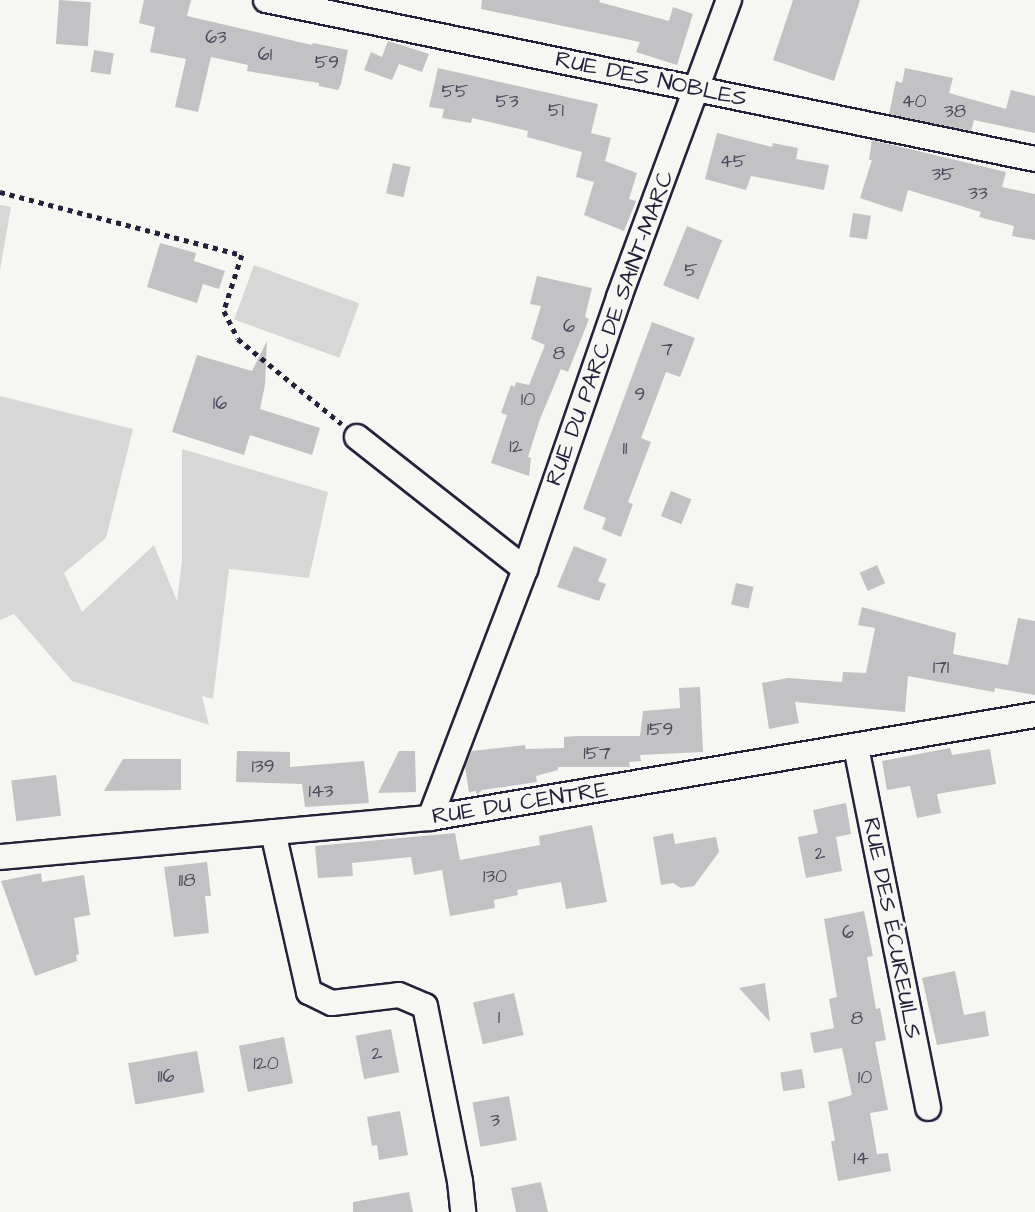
<!DOCTYPE html>
<html>
<head>
<meta charset="utf-8">
<style>
	body { margin:0 }
	#map { position:relative; width:1035px; height:1212px; overflow:hidden; background:#f6f6f2; font-family:"Architects Daughter",sans-serif }
	div>[style] { position:absolute }
	.green>* { inset:0; background:#d7d7d7; transform-origin:0 0 }
	.building>* { inset:0; background:#c2c2c4; transform-origin:0 0 }
	.path>* { height:4.5px; margin-top:-2.25px; transform-origin:0; background:repeating-linear-gradient(90deg,#22223b 0 5px,transparent 0 10px) }
	.roads { filter:drop-shadow(2px 0 #22223b) drop-shadow(-2px 0 #22223b) drop-shadow(0 2px #22223b) drop-shadow(0 -2px #22223b) }
	.minor>* { height:24px; margin:-12px; padding:0 12px; transform-origin:12px; border-radius:12px; background:#f6f6f2 }
	span { translate:-50% -50%; white-space:nowrap; text-align:center; line-height:1.15; -webkit-text-stroke:6px #f6f6f2; paint-order:stroke }
	.number-label { font-size:19px; color:#4a4a5d }
	.number-label span { -webkit-text-stroke-width:0 }
	.street-label { font-size:23px; color:#22223b }
</style>
</head>
<body>
<div id="map">
	<div class="green">
		<div style="clip-path:polygon(0 205px,11px 207px,0 270px)"></div>
		<div style="left:254px;top:265px;width:112px;height:58px;rotate:20deg"></div>
		<div style="clip-path:polygon(0 396px,133px 429px,106px 538px,64px 573px,82px 612px,154px 545px,177px 601px,182px 561px,182px 449px,328px 492px,309px 578px,229px 569px,213px 699px,202px 696px,209px 725px,72px 681px,14px 614px,0 620px)"></div>
	</div>
	<div class="building">
		<div style="left:59px;top:0;width:32px;height:44px;rotate:4deg"></div>
		<div style="clip-path:polygon(144px 0,191px 0,187px 16px,312px 45px,313px 43px,348px 50px,341px 84px,338px 90px,319px 86px,319px 83px,247px 71px,248px 65px,211px 57px,198px 112px,175px 107px,186px 59px,150px 52px,155px 27px,139px 23px)"></div>
		<div style="clip-path:polygon(482px 0,600px 0,599px 2px,669px 21px,673px 7px,693px 14px,677px 65px,636px 52px,640px 42px,481px 9px)"></div>
		<div style="clip-path:polygon(793px 0,860px 0,834px 81px,773px 60px)"></div>
		<div style="clip-path:polygon(388px 41px,429px 54px,422px 72px,399px 64px,392px 80px,364px 70px,371px 52px,382px 57px)"></div>
		<div style="left:94px;top:50px;width:20px;height:22px;rotate:9deg"></div>
		<div style="clip-path:polygon(438px 68px,598px 104px,591px 133px,611px 138px,605px 161px,637px 173px,629px 199px,636px 201px,624px 231px,584px 215px,594px 182px,576px 177px,582px 152px,527px 137px,528px 131px,472px 118px,471px 123px,442px 118px,444px 109px,429px 107px)"></div>
		<div style="clip-path:polygon(905px 68px,953px 78px,949px 93px,1006px 109px,1011px 90px,1035px 96px,1035px 133px,974px 120px,971px 131px,889px 114px,896px 81px,902px 83px)"></div>
		<div style="clip-path:polygon(717px 133px,772px 147px,773px 143px,798px 148px,796px 159px,829px 165px,824px 190px,751px 176px,746px 190px,705px 179px)"></div>
		<div style="clip-path:polygon(872px 140px,1006px 172px,1002px 187px,1035px 194px,1035px 240px,1012px 236px,1014px 226px,979px 217px,981px 212px,908px 190px,902px 212px,860px 198px,872px 160px,869px 160px)"></div>
		<div style="left:393px;top:163px;width:18px;height:31px;rotate:13deg"></div>
		<div style="left:853px;top:213px;width:18px;height:24px;rotate:9deg"></div>
		<div style="left:687px;top:226px;width:38px;height:64px;rotate:22deg"></div>
		<div style="clip-path:polygon(160px 243px,196px 253px,194px 261px,225px 271px,219px 289px,203px 284px,197px 303px,147px 287px)"></div>
		<div style="clip-path:polygon(537px 276px,592px 288px,585px 317px,589px 319px,568px 372px,561px 369px,540px 419px,528px 457px,531px 458px,529px 476px,491px 463px,507px 415px,501px 413px,511px 385px,515px 387px,516px 382px,529px 385px,545px 345px,531px 339px,541px 306px,530px 304px)"></div>
		<div style="clip-path:polygon(652px 322px,695px 338px,680px 377px,666px 372px,641px 438px,651px 442px,628px 502px,633px 504px,621px 537px,602px 529px,606px 518px,583px 509px)"></div>
		<div style="clip-path:polygon(267px 341px,265px 385px,260px 409px,320px 428px,312px 455px,250px 435px,244px 455px,172px 432px,197px 355px,252px 371px)"></div>
		<div style="left:671px;top:491px;width:22px;height:27px;rotate:22deg"></div>
		<div style="clip-path:polygon(574px 546px,607px 559px,598px 581px,606px 584px,599px 601px,557px 587px)"></div>
		<div style="left:877px;top:565px;width:20px;height:19px;rotate:66deg"></div>
		<div style="left:736px;top:583px;width:18px;height:22px;rotate:13deg"></div>
		<div style="clip-path:polygon(862px 607px,956px 633px,953px 654px,1008px 665px,1018px 618px,1035px 621px,1035px 695px,995px 688px,994px 692px,908px 676px,905px 712px,795px 702px,799px 723px,769px 729px,762px 683px,788px 678px,842px 682px,843px 672px,866px 673px,875px 628px,858px 625px)"></div>
		<div style="clip-path:polygon(700px 687px,703px 752px,640px 755px,641px 761px,629px 762px,630px 767px,558px 767px,558px 770px,536px 776px,537px 782px,482px 790px,477px 795px,476px 791px,469px 792px,465px 767px,472px 751px,525px 745px,526px 749px,564px 748px,564px 737px,578px 736px,640px 736px,643px 711px,680px 708px,679px 688px)"></div>
		<div style="clip-path:polygon(950px 748px,952px 755px,990px 749px,996px 784px,937px 794px,941px 813px,917px 818px,910px 786px,887px 790px,882px 761px)"></div>
		<div style="clip-path:polygon(237px 751px,290px 752px,290px 767px,364px 761px,369px 803px,305px 807px,302px 784px,236px 782px)"></div>
		<div style="clip-path:polygon(399px 751px,415px 751px,416px 792px,378px 793px)"></div>
		<div style="clip-path:polygon(123px 759px,181px 759px,181px 790px,104px 791px)"></div>
		<div style="left:56px;top:775px;width:41px;height:45px;rotate:83deg"></div>
		<div style="clip-path:polygon(846px 803px,851px 834px,836px 837px,842px 871px,806px 878px,798px 837px,818px 833px,813px 810px)"></div>
		<div style="clip-path:polygon(592px 825px,607px 902px,566px 909px,561px 882px,517px 890px,518px 895px,494px 900px,495px 908px,450px 916px,442px 870px,414px 875px,411px 857px,352px 863px,353px 876px,318px 878px,315px 846px,455px 833px,460px 860px,540px 845px,539px 836px)"></div>
		<div style="clip-path:polygon(673px 833px,675px 844px,716px 837px,719px 852px,694px 886px,681px 888px,673px 883px,661px 885px,653px 837px)"></div>
		<div style="clip-path:polygon(207px 862px,211px 896px,205px 896px,209px 933px,174px 937px,164px 867px)"></div>
		<div style="clip-path:polygon(41px 873px,42px 882px,84px 875px,90px 915px,74px 918px,79px 954px,76px 955px,77px 961px,35px 976px,1px 881px)"></div>
		<div style="clip-path:polygon(864px 911px,873px 956px,867px 957px,876px 1009px,880px 1008px,886px 1040px,875px 1042px,888px 1110px,870px 1113px,877px 1154px,888px 1153px,891px 1171px,838px 1181px,831px 1141px,835px 1141px,828px 1102px,852px 1095px,842px 1048px,814px 1053px,810px 1033px,834px 1028px,829px 999px,837px 997px,824px 919px)"></div>
		<div style="clip-path:polygon(955px 971px,964px 1015px,985px 1011px,989px 1036px,937px 1045px,922px 978px)"></div>
		<div style="clip-path:polygon(765px 983px,770px 1022px,739px 988px)"></div>
		<div style="left:514px;top:993px;width:43px;height:42px;rotate:77deg"></div>
		<div style="left:391px;top:1029px;width:44px;height:36px;rotate:79deg"></div>
		<div style="left:284px;top:1037px;width:47px;height:46px;rotate:79deg"></div>
		<div style="left:197px;top:1051px;width:42px;height:70px;rotate:80deg"></div>
		<div style="left:802px;top:1069px;width:19px;height:22px;rotate:81deg"></div>
		<div style="left:509px;top:1096px;width:45px;height:37px;rotate:80deg"></div>
		<div style="clip-path:polygon(400px 1111px,408px 1155px,379px 1160px,377px 1145px,372px 1146px,367px 1117px)"></div>
		<div style="clip-path:polygon(541px 1182px,548px 1212px,516px 1212px,511px 1188px)"></div>
		<div style="clip-path:polygon(409px 1192px,413px 1212px,353px 1212px,353px 1202px)"></div>
	</div>
	<div class="path">
		<div style="left:0;top:192px;width:250px;rotate:14.6deg"></div>
		<div style="left:242px;top:255px;width:59px;rotate:107.8deg"></div>
		<div style="left:224px;top:311px;width:31px;rotate:63deg"></div>
		<div style="left:238px;top:339px;width:134px;rotate:39.3deg"></div>
	</div>
	<div class="roads">
		<div class="minor">
			<div style="left:266px;top:0;width:785px;rotate:11.68deg"></div>
			<div style="left:357px;top:437px;width:214px;rotate:38.2deg"></div>
			<div style="left:856px;top:747px;width:368px;rotate:78.7deg"></div>
			<div style="left:430px;top:818px;width:267px;rotate:-69.1deg"></div>
			<div style="left:525px;top:569px;width:288px;rotate:-70.9deg"></div>
			<div style="left:619px;top:297px;width:317px;rotate:-69.7deg"></div>
			<div style="left:273px;top:832px;width:164px;rotate:77.3deg"></div>
			<div style="left:309px;top:992px;width:25px;rotate:26deg"></div>
			<div style="left:332px;top:1003px;width:67px;rotate:-6.8deg"></div>
			<div style="left:399px;top:995px;width:28px;rotate:23deg"></div>
			<div style="left:425px;top:1006px;width:178px;rotate:78.7deg"></div>
			<div style="left:460px;top:1181px;width:31px;rotate:84deg"></div>
			<div style="left:0;top:857px;width:432px;rotate:-5.2deg"></div>
			<div style="left:430px;top:818px;width:614px;rotate:-9.66deg"></div>
		</div>
	</div>
	<div class="number-label">
		<span style="left:216px;top:38px">63</span>
		<span style="left:265px;top:55px">61</span>
		<span style="left:327px;top:63px">59</span>
		<span style="left:455px;top:92px">55</span>
		<span style="left:507px;top:102px">53</span>
		<span style="left:914px;top:102px">40</span>
		<span style="left:556px;top:111px">51</span>
		<span style="left:955px;top:112px">38</span>
		<span style="left:733px;top:162px">45</span>
		<span style="left:943px;top:175px">35</span>
		<span style="left:978px;top:194px">33</span>
		<span style="left:691px;top:271px">5</span>
		<span style="left:569px;top:327px">6</span>
		<span style="left:667px;top:350px">7</span>
		<span style="left:559px;top:354px">8</span>
		<span style="left:640px;top:395px">9</span>
		<span style="left:528px;top:400px">10</span>
		<span style="left:220px;top:404px">16</span>
		<span style="left:516px;top:447px">12</span>
		<span style="left:625px;top:449px">11</span>
		<span style="left:941px;top:668px">171</span>
		<span style="left:660px;top:730px">159</span>
		<span style="left:597px;top:754px">157</span>
		<span style="left:263px;top:767px">139</span>
		<span style="left:321px;top:792px">143</span>
		<span style="left:820px;top:854px">2</span>
		<span style="left:495px;top:877px">130</span>
		<span style="left:187px;top:881px">118</span>
		<span style="left:848px;top:933px">6</span>
		<span style="left:499px;top:1018px">1</span>
		<span style="left:857px;top:1019px">8</span>
		<span style="left:377px;top:1054px">2</span>
		<span style="left:266px;top:1064px">120</span>
		<span style="left:166px;top:1077px">116</span>
		<span style="left:865px;top:1078px">10</span>
		<span style="left:495px;top:1121px">3</span>
		<span style="left:861px;top:1159px">14</span>
	</div>
	<div class="street-label">
		<span style="left:651px;top:79px;rotate:12deg">RUE DES NOBLES</span>
		<span style="left:610px;top:328px;rotate:-70deg">RUE DU PARC DE SAINT-MARC</span>
		<span style="left:520px;top:803px;rotate:-9deg">RUE DU CENTRE</span>
		<span style="left:892px;top:928px;rotate:79deg">RUE DES ÉCUREUILS</span>
	</div>
</div>
</body>
</html>
